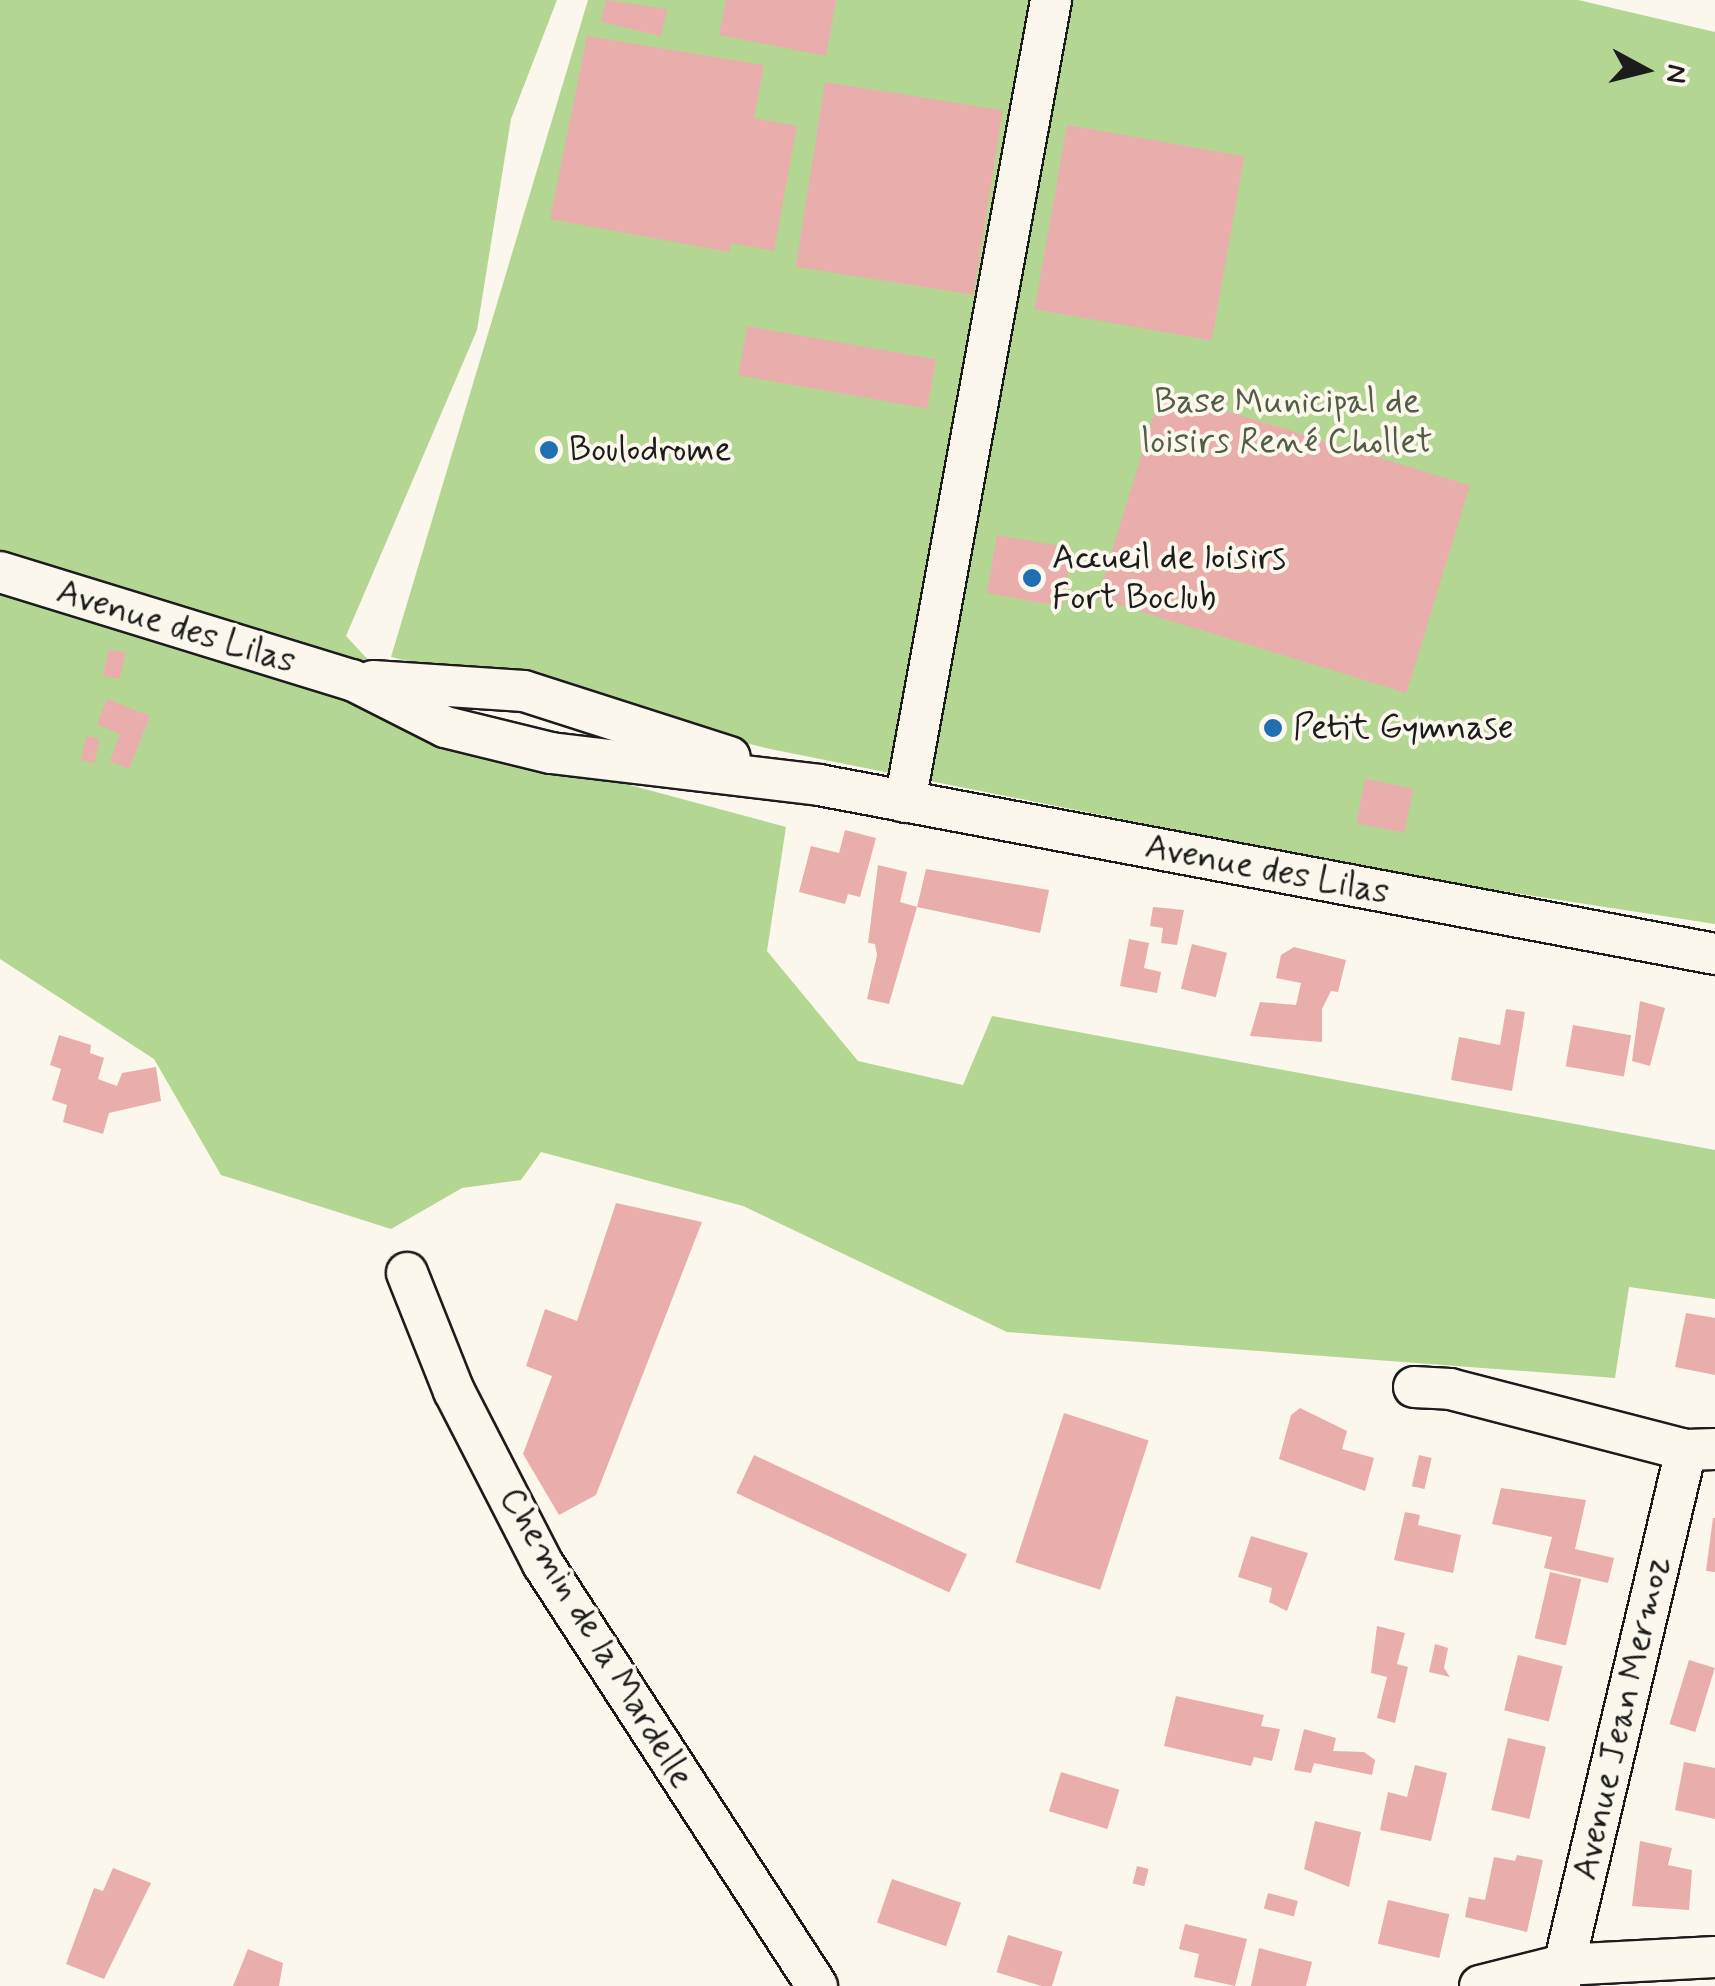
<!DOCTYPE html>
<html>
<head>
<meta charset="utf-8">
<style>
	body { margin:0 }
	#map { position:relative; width:1715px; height:1986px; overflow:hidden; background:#fbf7ec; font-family:Mynerve,sans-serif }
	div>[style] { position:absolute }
	.green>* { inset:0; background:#b3d792 }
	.building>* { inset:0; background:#e9aeab; transform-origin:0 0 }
	.roads { filter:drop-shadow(2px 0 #1c1c1c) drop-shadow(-2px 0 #1c1c1c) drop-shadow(0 2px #1c1c1c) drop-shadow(0 -2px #1c1c1c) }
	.minor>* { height:40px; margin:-20px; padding:0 20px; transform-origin:20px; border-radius:20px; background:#fbf7ec }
	.dots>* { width:28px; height:28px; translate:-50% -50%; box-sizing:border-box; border:5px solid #fbf7ec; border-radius:50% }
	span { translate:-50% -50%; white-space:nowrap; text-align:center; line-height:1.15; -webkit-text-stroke:8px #fbf7ec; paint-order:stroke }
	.park-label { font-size:35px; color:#515d45 }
	.poi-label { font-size:35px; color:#1c1c1c }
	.left { translate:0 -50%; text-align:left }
	.street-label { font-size:35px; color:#1c1c1c }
	.north { position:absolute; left:1595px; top:20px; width:100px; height:100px; -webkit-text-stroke:8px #fbf7ec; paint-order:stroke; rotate:97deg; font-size:28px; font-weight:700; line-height:40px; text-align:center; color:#1c1c1c }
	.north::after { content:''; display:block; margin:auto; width:35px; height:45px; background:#1c1c1c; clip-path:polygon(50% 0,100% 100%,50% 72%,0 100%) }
</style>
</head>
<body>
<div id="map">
	<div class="green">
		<div style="clip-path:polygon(0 0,557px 0,511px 119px,477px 330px,346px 636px,436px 733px,786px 827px,767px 951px,858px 1061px,963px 1085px,992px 1016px,1715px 1150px,1715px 1299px,1629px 1287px,1615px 1378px,1007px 1332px,743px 1206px,541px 1152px,521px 1180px,462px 1188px,391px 1229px,221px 1175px,154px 1059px,0 959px)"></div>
		<div style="clip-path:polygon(588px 0,1578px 0,1715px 32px,1715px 924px,1411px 877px,770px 749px,391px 657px)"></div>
	</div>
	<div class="building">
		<div style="clip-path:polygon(606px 0,667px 9px,661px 36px,601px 22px)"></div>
		<div style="clip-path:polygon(726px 0,836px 0,826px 56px,719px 35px)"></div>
		<div style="clip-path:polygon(587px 36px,764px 65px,754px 118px,797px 126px,774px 251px,731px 243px,729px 252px,550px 219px)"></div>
		<div style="left:825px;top:82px;width:180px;height:187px;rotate:9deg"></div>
		<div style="left:1067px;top:125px;width:180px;height:187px;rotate:10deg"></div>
		<div style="left:747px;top:326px;width:192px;height:50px;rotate:10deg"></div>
		<div style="left:1161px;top:391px;width:323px;height:217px;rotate:17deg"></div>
		<div style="left:997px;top:535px;width:77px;height:59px;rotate:10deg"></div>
		<div style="left:109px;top:649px;width:17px;height:27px;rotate:13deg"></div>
		<div style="clip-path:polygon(107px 699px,150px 716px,129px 769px,110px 761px,120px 734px,97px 724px)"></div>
		<div style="left:86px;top:736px;width:14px;height:25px;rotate:12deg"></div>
		<div style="left:1365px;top:779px;width:49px;height:45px;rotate:11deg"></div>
		<div style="clip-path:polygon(845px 830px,876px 838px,860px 897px,848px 894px,845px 904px,799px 892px,811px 846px,839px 853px)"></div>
		<div style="clip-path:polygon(878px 865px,907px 872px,900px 902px,917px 907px,926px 869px,1049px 890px,1040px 933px,917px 907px,889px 1004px,867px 999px,877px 955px,875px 944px,868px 943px)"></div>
		<div style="clip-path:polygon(1153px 907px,1184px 910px,1177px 945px,1161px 943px,1163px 928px,1150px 926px)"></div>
		<div style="clip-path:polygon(1129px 939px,1149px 943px,1144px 968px,1161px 972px,1157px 993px,1120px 986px)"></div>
		<div style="left:1192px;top:944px;width:36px;height:46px;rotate:14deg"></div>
		<div style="clip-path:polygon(1294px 947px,1346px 960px,1338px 992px,1331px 991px,1322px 1009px,1322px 1042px,1250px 1036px,1260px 1002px,1296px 1005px,1301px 983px,1276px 978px,1281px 955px)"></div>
		<div style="clip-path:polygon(1640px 1001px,1665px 1008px,1650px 1066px,1632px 1061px)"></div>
		<div style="clip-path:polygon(1506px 1009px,1525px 1012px,1512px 1091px,1451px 1080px,1459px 1037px,1500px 1045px)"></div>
		<div style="left:1573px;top:1025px;width:59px;height:42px;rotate:10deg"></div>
		<div style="clip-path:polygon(59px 1035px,91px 1045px,90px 1053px,104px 1058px,98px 1079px,117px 1086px,122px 1073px,156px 1067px,161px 1101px,109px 1113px,103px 1134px,63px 1122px,67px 1105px,52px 1100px,61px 1069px,50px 1065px)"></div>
		<div style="clip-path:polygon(616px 1203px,702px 1222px,596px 1495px,559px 1515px,523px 1454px,552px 1376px,526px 1366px,545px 1309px,577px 1321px)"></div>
		<div style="clip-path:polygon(1686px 1313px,1715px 1318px,1715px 1375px,1675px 1367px)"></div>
		<div style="clip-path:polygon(1300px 1408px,1347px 1431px,1342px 1449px,1374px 1458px,1365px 1491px,1279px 1459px,1291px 1415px)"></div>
		<div style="left:1064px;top:1413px;width:89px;height:157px;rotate:18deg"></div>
		<div style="left:754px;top:1455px;width:235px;height:42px;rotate:25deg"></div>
		<div style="left:1419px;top:1455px;width:13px;height:32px;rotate:13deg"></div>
		<div style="clip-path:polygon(1501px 1488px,1586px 1500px,1575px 1549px,1614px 1558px,1608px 1583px,1544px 1568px,1552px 1537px,1492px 1524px)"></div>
		<div style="clip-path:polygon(1405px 1512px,1420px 1515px,1418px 1525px,1461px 1535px,1453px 1573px,1394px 1560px)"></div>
		<div style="clip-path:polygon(1713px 1518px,1715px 1518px,1715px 1572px,1706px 1571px)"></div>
		<div style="clip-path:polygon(1251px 1536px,1308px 1553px,1287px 1611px,1269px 1602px,1272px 1588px,1238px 1577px)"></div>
		<div style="left:1550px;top:1572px;width:32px;height:68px;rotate:13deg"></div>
		<div style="clip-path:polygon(1377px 1626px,1405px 1633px,1397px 1664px,1408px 1667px,1395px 1723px,1377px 1718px,1387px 1677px,1371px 1673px)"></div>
		<div style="clip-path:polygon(1435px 1644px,1448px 1648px,1444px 1668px,1450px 1677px,1429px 1672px)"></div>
		<div style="left:1518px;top:1655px;width:46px;height:57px;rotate:14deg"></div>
		<div style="left:1689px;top:1660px;width:27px;height:67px;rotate:17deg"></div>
		<div style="clip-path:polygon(1176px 1696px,1264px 1715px,1261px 1726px,1280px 1729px,1272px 1761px,1254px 1757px,1251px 1766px,1164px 1746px)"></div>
		<div style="clip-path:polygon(1304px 1729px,1336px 1738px,1333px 1751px,1364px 1752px,1375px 1760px,1372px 1775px,1314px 1763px,1311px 1773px,1294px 1770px)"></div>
		<div style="left:1508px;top:1738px;width:39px;height:74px;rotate:13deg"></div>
		<div style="clip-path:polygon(1684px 1762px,1715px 1768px,1715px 1819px,1675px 1810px)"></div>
		<div style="clip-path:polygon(1415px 1765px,1447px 1773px,1431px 1841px,1380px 1830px,1388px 1792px,1407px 1797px)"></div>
		<div style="left:1061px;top:1772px;width:61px;height:41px;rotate:17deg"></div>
		<div style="clip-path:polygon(1315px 1821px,1361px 1832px,1349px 1887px,1304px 1869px)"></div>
		<div style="clip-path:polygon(1640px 1841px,1672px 1848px,1668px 1865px,1692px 1870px,1689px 1910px,1632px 1906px)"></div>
		<div style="clip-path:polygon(1517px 1855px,1543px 1860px,1527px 1932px,1465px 1917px,1469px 1897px,1485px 1900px,1494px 1857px,1515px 1861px)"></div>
		<div style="left:1137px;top:1866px;width:12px;height:18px;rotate:14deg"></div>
		<div style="clip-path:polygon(113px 1868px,151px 1883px,104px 1979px,66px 1964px,94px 1888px,103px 1891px)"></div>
		<div style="left:892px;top:1879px;width:73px;height:46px;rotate:19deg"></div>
		<div style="left:1268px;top:1893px;width:31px;height:16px;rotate:15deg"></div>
		<div style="left:1388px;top:1900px;width:63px;height:45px;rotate:13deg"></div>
		<div style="clip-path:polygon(1185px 1924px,1247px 1939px,1235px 1986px,1194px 1977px,1199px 1954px,1179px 1949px)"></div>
		<div style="left:1008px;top:1935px;width:57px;height:39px;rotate:17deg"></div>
		<div style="clip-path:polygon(1259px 1948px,1312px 1962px,1306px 1986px,1251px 1986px)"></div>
		<div style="clip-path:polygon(248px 1949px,283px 1963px,279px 1986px,233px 1986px)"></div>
	</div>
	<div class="roads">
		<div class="minor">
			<div style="left:0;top:572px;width:368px;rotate:17.1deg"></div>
			<div style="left:352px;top:680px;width:104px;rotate:26.8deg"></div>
			<div style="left:445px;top:727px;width:109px;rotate:13.8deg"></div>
			<div style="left:551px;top:753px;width:270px;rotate:6.8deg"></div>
			<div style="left:819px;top:785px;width:912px;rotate:10.68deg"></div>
			<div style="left:373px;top:681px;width:151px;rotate:3.8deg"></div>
			<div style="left:524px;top:691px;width:216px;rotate:17.8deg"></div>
			<div style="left:905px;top:802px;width:815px;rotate:-79.68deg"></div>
			<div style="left:407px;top:1273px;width:127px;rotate:68.3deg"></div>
			<div style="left:454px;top:1391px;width:195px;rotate:62.8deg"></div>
			<div style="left:543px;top:1564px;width:503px;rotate:57deg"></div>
			<div style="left:1414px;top:1387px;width:36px;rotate:3deg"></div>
			<div style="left:1450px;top:1389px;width:244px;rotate:14.5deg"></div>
			<div style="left:1686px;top:1450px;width:29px;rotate:-2deg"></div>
			<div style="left:1480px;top:1986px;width:86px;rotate:-14.2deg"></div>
			<div style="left:1563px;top:1965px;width:152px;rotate:-3deg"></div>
			<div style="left:1559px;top:1986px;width:551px;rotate:-76.67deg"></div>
		</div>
	</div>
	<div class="dots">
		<div style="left:549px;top:450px;background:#1f6fb2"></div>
		<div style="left:1032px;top:578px;background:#1f6fb2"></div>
		<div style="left:1273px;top:728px;background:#1f6fb2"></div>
	</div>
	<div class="park-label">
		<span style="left:1287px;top:422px">Base Municipal de<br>loisirs René Chollet</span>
	</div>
	<div class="poi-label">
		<span class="left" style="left:569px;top:450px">Boulodrome</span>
		<span class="left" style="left:1052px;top:578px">Accueil de loisirs<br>Fort Boclub</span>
		<span class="left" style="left:1293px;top:728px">Petit Gymnase</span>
	</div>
	<div class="street-label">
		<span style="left:176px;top:627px;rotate:17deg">Avenue des Lilas</span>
		<span style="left:1267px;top:870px;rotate:11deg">Avenue des Lilas</span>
		<span style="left:596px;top:1638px;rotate:59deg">Chemin de la Mardelle</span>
		<span style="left:1622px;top:1718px;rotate:-77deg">Avenue Jean Mermoz</span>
	</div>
	<div class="north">N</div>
</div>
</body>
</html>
